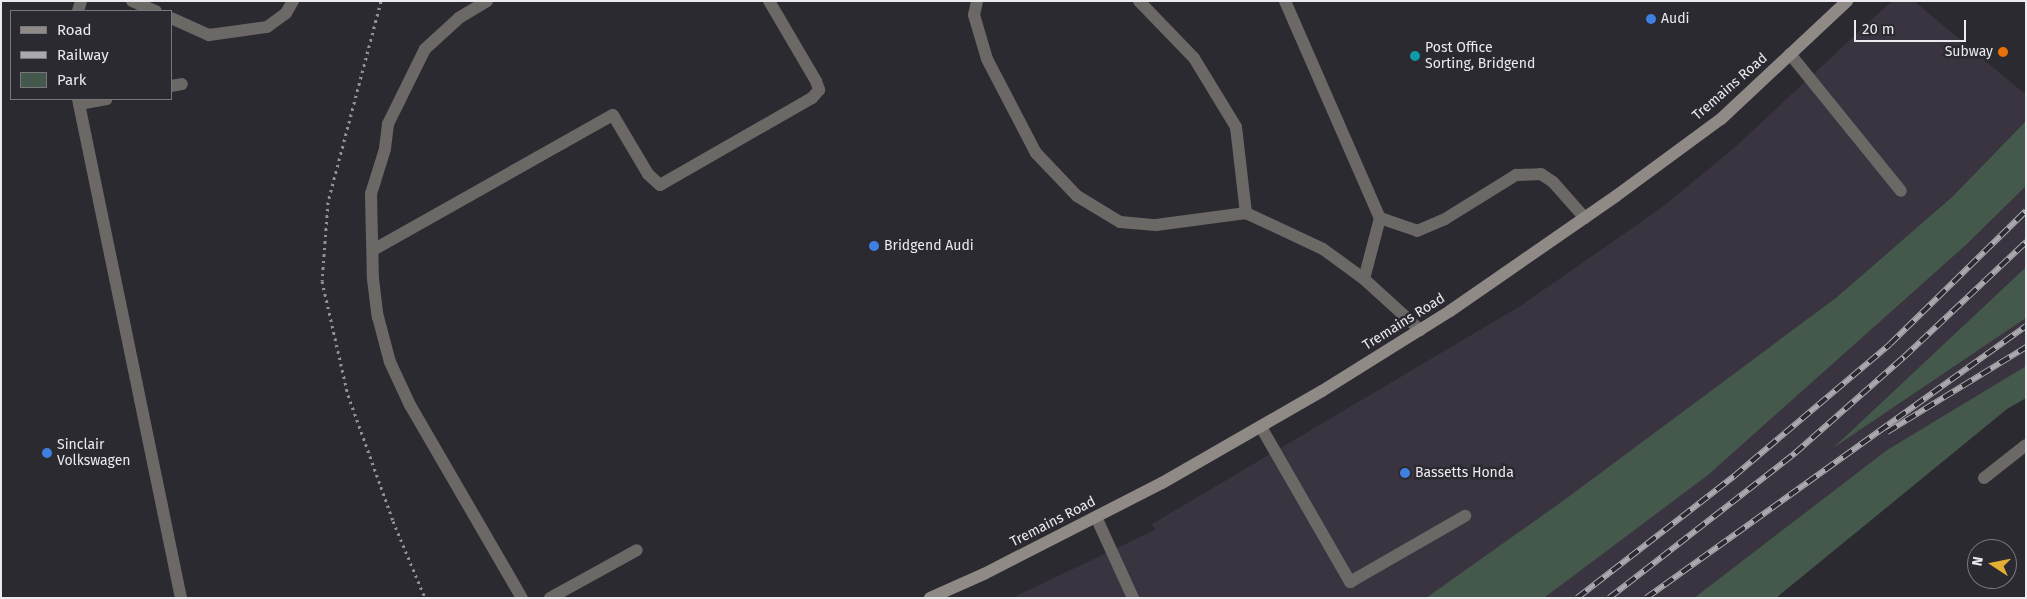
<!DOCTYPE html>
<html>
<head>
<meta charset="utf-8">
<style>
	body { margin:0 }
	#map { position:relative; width:2027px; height:599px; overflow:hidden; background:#2c2a31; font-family:"Fira Sans",sans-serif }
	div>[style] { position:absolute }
	.built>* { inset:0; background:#393440 }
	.green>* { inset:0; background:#44584c }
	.path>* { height:3px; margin-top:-1.5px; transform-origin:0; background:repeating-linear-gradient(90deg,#929096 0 2.5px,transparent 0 6.5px) }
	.lane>* { height:12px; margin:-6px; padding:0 6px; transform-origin:6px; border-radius:6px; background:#6c6866 }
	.secondary>* { height:12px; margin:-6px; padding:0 6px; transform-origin:6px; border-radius:6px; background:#908a87 }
	.rail>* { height:5.5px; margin-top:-2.75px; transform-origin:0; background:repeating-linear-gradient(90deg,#2c2a31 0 11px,#aba9ae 0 22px); box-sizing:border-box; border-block:1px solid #aba9ae }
	.dots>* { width:14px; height:14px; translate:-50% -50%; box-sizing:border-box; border:2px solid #2c2a31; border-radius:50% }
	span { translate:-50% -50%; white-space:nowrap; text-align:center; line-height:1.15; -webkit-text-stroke:5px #2c2a31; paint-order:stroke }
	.poi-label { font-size:14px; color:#ebeaee }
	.left { translate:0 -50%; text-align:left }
	.right { translate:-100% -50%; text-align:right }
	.street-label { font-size:14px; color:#ebeaee }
	.frame { position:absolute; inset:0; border:2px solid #ebeaee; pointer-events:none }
	.legend { position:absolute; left:10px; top:10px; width:162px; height:90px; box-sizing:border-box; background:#2c2a31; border:1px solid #78777d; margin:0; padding:6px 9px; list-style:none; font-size:15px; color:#ebeaee }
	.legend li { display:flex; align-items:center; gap:10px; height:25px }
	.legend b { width:25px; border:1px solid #78777d }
	.north { position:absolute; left:1967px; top:539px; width:50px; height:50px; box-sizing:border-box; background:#2c2a31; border:1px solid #78777d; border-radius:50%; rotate:281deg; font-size:14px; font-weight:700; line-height:20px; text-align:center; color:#ebeaee }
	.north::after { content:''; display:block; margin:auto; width:18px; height:22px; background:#e3ae34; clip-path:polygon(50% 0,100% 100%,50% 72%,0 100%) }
	.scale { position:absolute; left:1854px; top:20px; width:112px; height:22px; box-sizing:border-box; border:2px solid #ebeaee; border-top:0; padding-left:6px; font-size:15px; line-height:18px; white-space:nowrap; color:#ebeaee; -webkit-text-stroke:4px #2c2a31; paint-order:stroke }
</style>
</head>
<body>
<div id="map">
	<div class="built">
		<div style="clip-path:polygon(1892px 1px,1914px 1px,2026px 95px,2026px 121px,1952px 197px,1837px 297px,1564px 500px,1431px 595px,1426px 598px,1012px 598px,1155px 530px,1152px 524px,1522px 305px,1661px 208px,1733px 149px)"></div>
		<div style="clip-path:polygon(2026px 186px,2026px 267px,1836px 445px,2026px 318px,2026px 366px,1887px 450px,1694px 598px,1544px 598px,1708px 474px,1967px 244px)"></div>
	</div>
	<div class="green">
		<div style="clip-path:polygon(2026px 121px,2026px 186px,1967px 244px,1708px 475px,1544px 598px,1426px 598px,1564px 500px,1837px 297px,1952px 197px)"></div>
		<div style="clip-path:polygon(2026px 267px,2026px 318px,1833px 448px)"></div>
		<div style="clip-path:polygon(2026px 366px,2026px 398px,2007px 409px,1776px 598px,1694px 598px,1887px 450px)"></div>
	</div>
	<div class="path">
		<div style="left:381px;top:1px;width:208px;rotate:104.8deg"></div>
		<div style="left:328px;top:202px;width:79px;rotate:94.3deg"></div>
		<div style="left:322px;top:281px;width:117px;rotate:77.2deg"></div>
		<div style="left:348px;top:395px;width:134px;rotate:70.3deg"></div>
		<div style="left:393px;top:521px;width:83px;rotate:67.4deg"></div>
	</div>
	<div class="lane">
		<div style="left:132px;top:1px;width:26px;rotate:23deg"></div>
		<div style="left:487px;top:1px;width:33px;rotate:149deg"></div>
		<div style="left:459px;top:18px;width:46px;rotate:137.6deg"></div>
		<div style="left:425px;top:49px;width:84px;rotate:116.3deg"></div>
		<div style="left:388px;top:124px;width:25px;rotate:97deg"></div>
		<div style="left:385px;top:149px;width:47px;rotate:107.3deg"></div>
		<div style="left:371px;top:194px;width:85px;rotate:88.7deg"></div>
		<div style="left:373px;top:279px;width:38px;rotate:83deg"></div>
		<div style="left:378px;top:317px;width:47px;rotate:75.1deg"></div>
		<div style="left:390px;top:362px;width:47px;rotate:65.1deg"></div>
		<div style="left:410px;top:405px;width:223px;rotate:59.9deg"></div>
		<div style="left:977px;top:1px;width:14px;rotate:102deg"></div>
		<div style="left:974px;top:15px;width:46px;rotate:73.5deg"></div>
		<div style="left:987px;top:59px;width:106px;rotate:62.5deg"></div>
		<div style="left:1036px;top:153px;width:59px;rotate:46.4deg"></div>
		<div style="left:1077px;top:196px;width:50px;rotate:31.2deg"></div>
		<div style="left:1120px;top:222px;width:36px;rotate:5deg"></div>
		<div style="left:1156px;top:225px;width:91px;rotate:-7.6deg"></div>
		<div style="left:1246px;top:213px;width:85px;rotate:25.1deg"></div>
		<div style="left:1323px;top:249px;width:51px;rotate:36.2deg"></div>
		<div style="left:1364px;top:279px;width:76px;rotate:42.3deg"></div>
		<div style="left:1139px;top:1px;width:79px;rotate:46deg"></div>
		<div style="left:1194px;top:58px;width:81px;rotate:58.7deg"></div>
		<div style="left:1236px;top:127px;width:87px;rotate:83.4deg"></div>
		<div style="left:1285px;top:1px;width:237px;rotate:66.4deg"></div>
		<div style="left:1380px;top:218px;width:63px;rotate:104.7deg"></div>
		<div style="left:78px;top:11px;width:10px;rotate:-73deg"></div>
		<div style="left:171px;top:18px;width:42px;rotate:24.1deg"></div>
		<div style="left:209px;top:35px;width:59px;rotate:-7.9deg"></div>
		<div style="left:267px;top:27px;width:24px;rotate:-36deg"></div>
		<div style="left:286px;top:13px;width:14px;rotate:-60deg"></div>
		<div style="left:1790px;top:54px;width:176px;rotate:51deg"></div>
		<div style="left:171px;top:86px;width:11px;rotate:-10deg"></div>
		<div style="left:78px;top:99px;width:510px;rotate:78.34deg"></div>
		<div style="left:79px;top:104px;width:28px;rotate:-10deg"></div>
		<div style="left:1380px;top:218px;width:39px;rotate:19deg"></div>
		<div style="left:1417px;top:231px;width:30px;rotate:-23deg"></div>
		<div style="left:1445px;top:219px;width:84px;rotate:-31.8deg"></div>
		<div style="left:1516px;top:175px;width:25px;rotate:-2deg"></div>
		<div style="left:1541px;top:174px;width:14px;rotate:34deg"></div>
		<div style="left:1553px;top:182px;width:48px;rotate:48.4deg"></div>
		<div style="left:373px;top:250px;width:275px;rotate:-29.4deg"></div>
		<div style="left:613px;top:115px;width:69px;rotate:59.3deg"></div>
		<div style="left:648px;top:174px;width:16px;rotate:43deg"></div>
		<div style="left:660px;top:185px;width:175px;rotate:-29.8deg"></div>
		<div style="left:812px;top:98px;width:11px;rotate:-49deg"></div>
		<div style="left:819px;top:90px;width:9px;rotate:-108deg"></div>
		<div style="left:816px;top:81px;width:93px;rotate:-120.4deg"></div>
		<div style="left:1261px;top:427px;width:179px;rotate:60.1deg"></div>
		<div style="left:1350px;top:582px;width:133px;rotate:-29.9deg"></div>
		<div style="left:1984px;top:478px;width:53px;rotate:-38.2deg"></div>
		<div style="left:1096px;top:517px;width:89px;rotate:65.4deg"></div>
		<div style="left:550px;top:598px;width:99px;rotate:-28.9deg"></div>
	</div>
	<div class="secondary">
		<div style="left:930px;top:598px;width:59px;rotate:-24deg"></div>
		<div style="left:984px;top:574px;width:200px;rotate:-27.1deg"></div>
		<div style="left:1162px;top:483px;width:185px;rotate:-29.9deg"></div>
		<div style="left:1322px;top:391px;width:151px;rotate:-32deg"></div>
		<div style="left:1450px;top:311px;width:202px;rotate:-34.7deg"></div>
		<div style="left:1616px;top:196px;width:130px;rotate:-36.3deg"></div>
		<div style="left:1721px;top:119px;width:173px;rotate:-43.1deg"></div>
	</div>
	<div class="rail">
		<div style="left:1887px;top:432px;width:163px;rotate:-31.4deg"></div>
		<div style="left:1577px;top:598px;width:199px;rotate:-37.8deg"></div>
		<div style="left:1734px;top:476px;width:204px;rotate:-40.2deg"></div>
		<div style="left:1890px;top:344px;width:190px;rotate:-44.4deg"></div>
		<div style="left:1609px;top:598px;width:236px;rotate:-37.9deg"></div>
		<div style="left:1795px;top:453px;width:145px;rotate:-41.4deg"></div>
		<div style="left:1904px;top:357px;width:168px;rotate:-43.3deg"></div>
		<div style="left:1646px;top:598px;width:467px;rotate:-35.6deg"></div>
	</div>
	<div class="dots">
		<div style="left:1651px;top:19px;background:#3f7fe0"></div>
		<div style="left:2003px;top:52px;background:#e8710a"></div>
		<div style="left:1415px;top:56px;background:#0f9aa8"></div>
		<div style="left:874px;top:246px;background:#3f7fe0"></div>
		<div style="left:47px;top:453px;background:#3f7fe0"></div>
		<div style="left:1405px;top:473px;background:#3f7fe0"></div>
	</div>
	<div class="poi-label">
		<span class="left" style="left:1661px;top:19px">Audi</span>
		<span class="left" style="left:1425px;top:56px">Post Office<br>Sorting, Bridgend</span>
		<span class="right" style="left:1993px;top:52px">Subway</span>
		<span class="left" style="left:884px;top:246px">Bridgend Audi</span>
		<span class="left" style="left:57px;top:453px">Sinclair<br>Volkswagen</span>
		<span class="left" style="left:1415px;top:473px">Bassetts Honda</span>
	</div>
	<div class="street-label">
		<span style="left:1730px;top:87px;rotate:-41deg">Tremains Road</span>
		<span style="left:1404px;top:322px;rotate:-32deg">Tremains Road</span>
		<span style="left:1053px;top:522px;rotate:-27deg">Tremains Road</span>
	</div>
	<div class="frame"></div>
	<ul class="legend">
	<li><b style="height:6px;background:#908a87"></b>Road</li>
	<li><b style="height:6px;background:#aba9ae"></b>Railway</li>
	<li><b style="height:14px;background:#44584c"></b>Park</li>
	</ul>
	<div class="north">N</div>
	<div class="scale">20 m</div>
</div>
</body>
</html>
